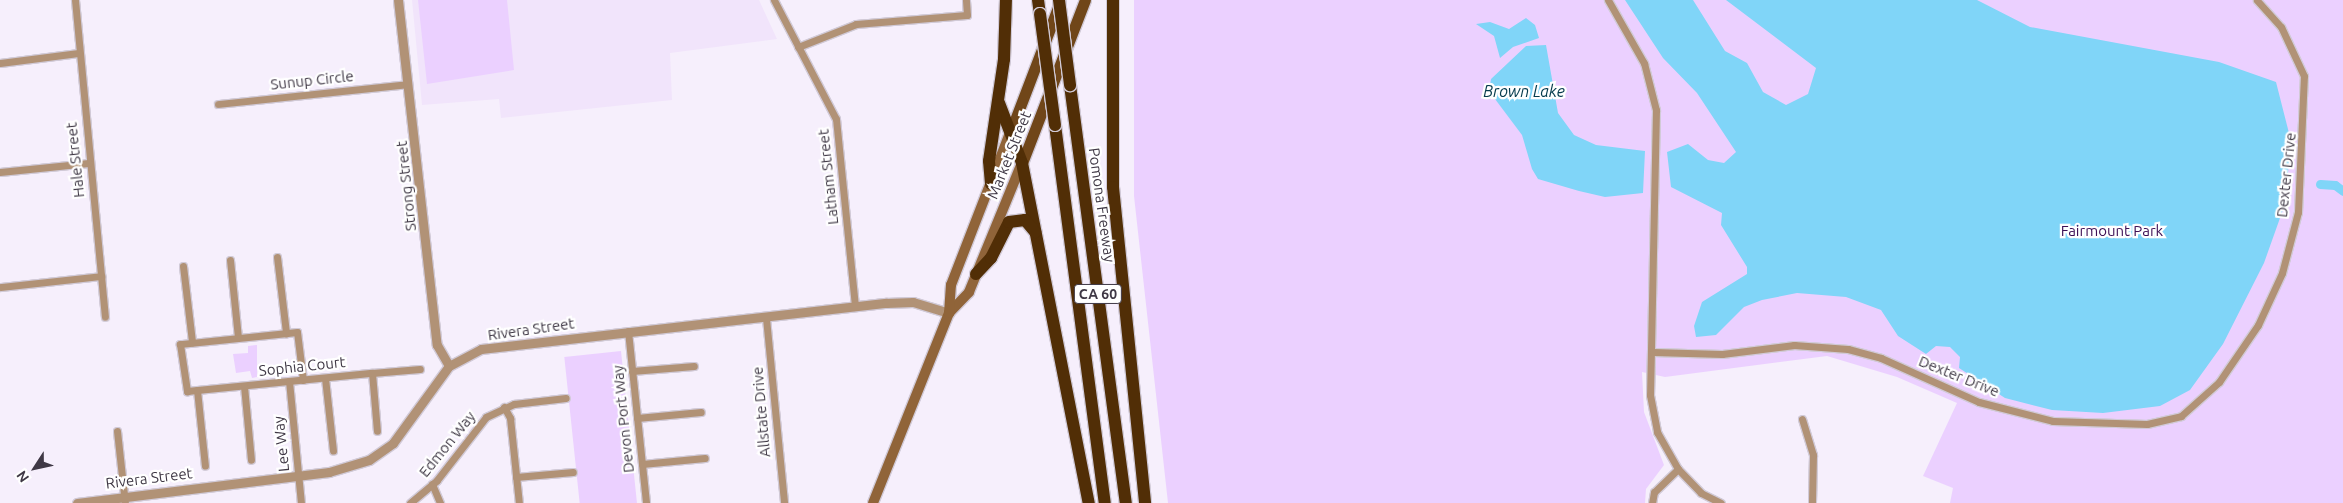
<!DOCTYPE html>
<html>
<head>
<meta charset="utf-8">
<style>
	body { margin:0 }
	#map { position:relative; width:2343px; height:503px; overflow:hidden; background:#f6effc; font-family:Ubuntu,sans-serif }
	div>[style] { position:absolute }
	.built>* { inset:0; background:#f1e4fb }
	.green>* { inset:0; background:#ebd0ff; transform-origin:0 0 }
	.water>* { inset:0; background:#80d5f8 }
	.canal>* { height:9px; margin:-4.5px; padding:0 4.5px; transform-origin:4.5px; border-radius:4.5px; background:#80d5f8 }
	.roads { filter:drop-shadow(1px 0 #d1cad7) drop-shadow(-1px 0 #d1cad7) drop-shadow(0 1px #d1cad7) drop-shadow(0 -1px #d1cad7) }
	.minor>* { height:7px; margin:-3.5px; padding:0 3.5px; transform-origin:3.5px; border-radius:3.5px; background:#b19276 }
	.tertiary>* { height:9px; margin:-4.5px; padding:0 4.5px; transform-origin:4.5px; border-radius:4.5px; background:#b19276 }
	.secondary>* { height:10px; margin:-5px; padding:0 5px; transform-origin:5px; border-radius:5px; background:#906439 }
	.primary>* { height:11px; margin:-5.5px; padding:0 5.5px; transform-origin:5.5px; border-radius:5.5px; background:#704619 }
	.motorway>* { height:12px; margin:-6px; padding:0 6px; transform-origin:6px; border-radius:6px; background:#512e06 }
	.bridges { filter:drop-shadow(1px 0 #d1cad7) drop-shadow(-1px 0 #d1cad7) drop-shadow(0 1px #d1cad7) drop-shadow(0 -1px #d1cad7) }
	.motorway-bridge>* { height:12px; margin:-6px; padding:0 6px; transform-origin:6px; border-radius:6px; background:#512e06 }
	span { translate:-50% -50%; white-space:nowrap; text-align:center; line-height:1.15; -webkit-text-stroke:4.5px #fff; paint-order:stroke }
	.shield-label span { padding:1px 4px; background:#fff; border:1px solid; border-radius:4px; -webkit-text-stroke-width:0 }
	.shield-label { font-size:14px; color:#3f3845; font-weight:700 }
	.street-label { font-size:15px; color:#3f3845 }
	.park-label { font-size:15px; color:#3d0f55 }
	.water-label { font-size:16px; color:#053b4d; font-style:italic }
	.north { position:absolute; left:10px; top:443px; width:50px; height:50px; -webkit-text-stroke:4px #fff; paint-order:stroke; rotate:235deg; font-size:14px; font-weight:700; line-height:20px; text-align:center; color:#3f3845 }
	.north::after { content:''; display:block; margin:auto; width:18px; height:22px; background:#3f3845; clip-path:polygon(50% 0,100% 100%,50% 72%,0 100%) }
</style>
</head>
<body>
<div id="map">
	<div class="built">
		<div style="clip-path:polygon(412px 0,759px 0,777px 39px,670px 53px,672px 100px,501px 118px,499px 99px,422px 105px)"></div>
	</div>
	<div class="green">
		<div style="clip-path:polygon(418px 0,507px 0,514px 70px,427px 84px)"></div>
		<div style="clip-path:polygon(1134px 0,2343px 0,2343px 503px,1950px 503px,1953px 488px,1923px 476px,1957px 403px,1897px 377px,1827px 356px,1665px 377px,1642px 372px,1644px 412px,1664px 465px,1646px 489px,1645px 503px,1168px 503px,1134px 196px)"></div>
		<div style="clip-path:polygon(257px 345px,257px 377px,252px 378px,250px 371px,236px 373px,233px 354px,248px 353px,248px 346px)"></div>
		<div style="left:621px;top:351px;width:153px;height:57px;rotate:84deg"></div>
	</div>
	<div class="water">
		<div style="clip-path:polygon(1625px 0,1693px 0,1725px 51px,1747px 63px,1763px 92px,1786px 105px,1808px 94px,1816px 68px,1726px 0,1977px 0,2030px 27px,2219px 62px,2276px 82px,2291px 141px,2285px 204px,2264px 263px,2223px 344px,2190px 390px,2160px 406px,2103px 413px,2052px 410px,2005px 398px,1959px 368px,1960px 357px,1950px 347px,1936px 346px,1926px 354px,1898px 336px,1881px 310px,1846px 297px,1797px 293px,1762px 300px,1744px 307px,1716px 335px,1696px 337px,1694px 326px,1702px 302px,1747px 274px,1747px 267px,1721px 225px,1722px 213px,1671px 187px,1667px 152px,1688px 144px,1708px 160px,1724px 163px,1736px 152px,1697px 93px,1663px 58px)"></div>
		<div style="clip-path:polygon(1526px 18px,1535px 25px,1539px 38px,1513px 47px,1500px 58px,1494px 36px,1476px 24px,1490px 22px,1509px 29px)"></div>
		<div style="clip-path:polygon(1546px 45px,1558px 113px,1574px 135px,1596px 145px,1645px 151px,1643px 193px,1605px 197px,1579px 191px,1538px 179px,1532px 169px,1522px 135px,1489px 91px,1491px 79px,1526px 46px)"></div>
	</div>
	<div class="canal">
		<div style="left:2320px;top:184px;width:15px;rotate:4deg"></div>
		<div style="left:2335px;top:185px;width:10px;rotate:37deg"></div>
	</div>
	<div class="roads">
		<div class="minor">
			<div style="left:75px;top:0;width:318px;rotate:84.6deg"></div>
			<div style="left:774px;top:0;width:134px;rotate:62.5deg"></div>
			<div style="left:836px;top:119px;width:189px;rotate:84.2deg"></div>
			<div style="left:1608px;top:0;width:73px;rotate:60.3deg"></div>
			<div style="left:1644px;top:63px;width:49px;rotate:75.7deg"></div>
			<div style="left:1656px;top:110px;width:285px;rotate:91.2deg"></div>
			<div style="left:1650px;top:395px;width:38px;rotate:79deg"></div>
			<div style="left:1657px;top:432px;width:43px;rotate:60.4deg"></div>
			<div style="left:1678px;top:469px;width:33px;rotate:136deg"></div>
			<div style="left:1654px;top:492px;width:11px;rotate:100deg"></div>
			<div style="left:798px;top:47px;width:62px;rotate:-21.6deg"></div>
			<div style="left:856px;top:24px;width:111px;rotate:-4.6deg"></div>
			<div style="left:967px;top:15px;width:15px;rotate:-94deg"></div>
			<div style="left:0;top:63px;width:79px;rotate:-7.3deg"></div>
			<div style="left:218px;top:104px;width:191px;rotate:-6deg"></div>
			<div style="left:0;top:172px;width:89px;rotate:-5.8deg"></div>
			<div style="left:277px;top:257px;width:77px;rotate:83.2deg"></div>
			<div style="left:230px;top:260px;width:78px;rotate:84.1deg"></div>
			<div style="left:183px;top:266px;width:77px;rotate:83.2deg"></div>
			<div style="left:0;top:287px;width:102px;rotate:-6.2deg"></div>
			<div style="left:766px;top:318px;width:186px;rotate:84.4deg"></div>
			<div style="left:628px;top:331px;width:173px;rotate:84deg"></div>
			<div style="left:1653px;top:352px;width:69px;rotate:1.7deg"></div>
			<div style="left:1722px;top:354px;width:73px;rotate:-7.1deg"></div>
			<div style="left:1794px;top:345px;width:54px;rotate:4.2deg"></div>
			<div style="left:1848px;top:349px;width:34px;rotate:15deg"></div>
			<div style="left:1881px;top:358px;width:107px;rotate:24.2deg"></div>
			<div style="left:1979px;top:402px;width:76px;rotate:14.4deg"></div>
			<div style="left:2053px;top:421px;width:94px;rotate:1.8deg"></div>
			<div style="left:2147px;top:424px;width:35px;rotate:-13deg"></div>
			<div style="left:2181px;top:416px;width:51px;rotate:-41.8deg"></div>
			<div style="left:2219px;top:382px;width:69px;rotate:-55.6deg"></div>
			<div style="left:2258px;top:325px;width:57px;rotate:-65.2deg"></div>
			<div style="left:2282px;top:273px;width:63px;rotate:-75.3deg"></div>
			<div style="left:2298px;top:212px;width:136px;rotate:-87.5deg"></div>
			<div style="left:2304px;top:76px;width:54px;rotate:-115.1deg"></div>
			<div style="left:2281px;top:27px;width:36px;rotate:-132deg"></div>
			<div style="left:632px;top:371px;width:62px;rotate:-4.6deg"></div>
			<div style="left:372px;top:373px;width:58px;rotate:85.1deg"></div>
			<div style="left:325px;top:378px;width:73px;rotate:83.7deg"></div>
			<div style="left:303px;top:380px;width:48px;rotate:-97.1deg"></div>
			<div style="left:297px;top:332px;width:118px;rotate:174.1deg"></div>
			<div style="left:180px;top:344px;width:48px;rotate:81.5deg"></div>
			<div style="left:187px;top:391px;width:186px;rotate:-5.6deg"></div>
			<div style="left:372px;top:373px;width:48px;rotate:-4.8deg"></div>
			<div style="left:289px;top:381px;width:123px;rotate:84.4deg"></div>
			<div style="left:244px;top:386px;width:74px;rotate:84.6deg"></div>
			<div style="left:197px;top:390px;width:76px;rotate:84deg"></div>
			<div style="left:504px;top:407px;width:13px;rotate:61deg"></div>
			<div style="left:510px;top:418px;width:85px;rotate:84deg"></div>
			<div style="left:637px;top:418px;width:64px;rotate:-5.4deg"></div>
			<div style="left:1802px;top:419px;width:38px;rotate:73deg"></div>
			<div style="left:1813px;top:455px;width:48px;rotate:91.2deg"></div>
			<div style="left:117px;top:431px;width:72px;rotate:83.7deg"></div>
			<div style="left:642px;top:464px;width:63px;rotate:-5.4deg"></div>
			<div style="left:1678px;top:469px;width:33px;rotate:46deg"></div>
			<div style="left:1701px;top:493px;width:22px;rotate:27deg"></div>
			<div style="left:516px;top:477px;width:57px;rotate:-5deg"></div>
			<div style="left:432px;top:484px;width:21px;rotate:67deg"></div>
			<div style="left:410px;top:503px;width:35px;rotate:-40deg"></div>
			<div style="left:437px;top:480px;width:80px;rotate:-52.1deg"></div>
			<div style="left:486px;top:417px;width:31px;rotate:-25deg"></div>
			<div style="left:514px;top:404px;width:52px;rotate:-6.6deg"></div>
		</div>
		<div class="tertiary">
			<div style="left:398px;top:0;width:347px;rotate:83.6deg"></div>
			<div style="left:437px;top:345px;width:24px;rotate:60deg"></div>
			<div style="left:77px;top:503px;width:254px;rotate:-7deg"></div>
			<div style="left:329px;top:472px;width:42px;rotate:-16.7deg"></div>
			<div style="left:369px;top:460px;width:29px;rotate:-35deg"></div>
			<div style="left:393px;top:443px;width:95px;rotate:-54deg"></div>
			<div style="left:449px;top:366px;width:36px;rotate:-28deg"></div>
			<div style="left:481px;top:349px;width:408px;rotate:-6.5deg"></div>
			<div style="left:886px;top:303px;width:27px;rotate:-2deg"></div>
			<div style="left:913px;top:302px;width:38px;rotate:17deg"></div>
		</div>
		<div class="secondary">
			<div style="left:949px;top:313px;width:29px;rotate:-46deg"></div>
			<div style="left:969px;top:292px;width:139px;rotate:-67.7deg"></div>
			<div style="left:873px;top:503px;width:205px;rotate:-68.2deg"></div>
			<div style="left:949px;top:313px;width:28px;rotate:-86deg"></div>
			<div style="left:951px;top:285px;width:163px;rotate:-68.8deg"></div>
		</div>
		<div class="primary">
			<div style="left:1010px;top:133px;width:140px;rotate:-69.1deg"></div>
			<div style="left:1022px;top:163px;width:175px;rotate:-68.9deg"></div>
		</div>
		<div class="motorway">
			<div style="left:1038px;top:0;width:14px;rotate:82deg"></div>
			<div style="left:1113px;top:0;width:187px;rotate:90deg"></div>
			<div style="left:1113px;top:187px;width:318px;rotate:84.2deg"></div>
			<div style="left:1070px;top:85px;width:422px;rotate:82.4deg"></div>
			<div style="left:999px;top:103px;width:64px;rotate:69deg"></div>
			<div style="left:1022px;top:163px;width:347px;rotate:78.9deg"></div>
			<div style="left:1055px;top:125px;width:381px;rotate:82.5deg"></div>
			<div style="left:991px;top:184px;width:23px;rotate:-95deg"></div>
			<div style="left:989px;top:161px;width:103px;rotate:-81.6deg"></div>
			<div style="left:1004px;top:59px;width:59px;rotate:-88.1deg"></div>
			<div style="left:976px;top:274px;width:22px;rotate:-47deg"></div>
			<div style="left:991px;top:258px;width:40px;rotate:-63.4deg"></div>
			<div style="left:1009px;top:222px;width:16px;rotate:-7deg"></div>
			<div style="left:1025px;top:220px;width:16px;rotate:50deg"></div>
		</div>
	</div>
	<div class="bridges">
		<div class="motorway-bridge">
			<div style="left:1059px;top:0;width:86px;rotate:82.6deg"></div>
			<div style="left:1040px;top:14px;width:112px;rotate:82.3deg"></div>
		</div>
	</div>
	<div class="shield-label">
		<span style="left:1098px;top:294px">CA 60</span>
	</div>
	<div class="street-label">
		<span style="left:312px;top:80px;rotate:-6deg">Sunup Circle</span>
		<span style="left:1009px;top:155px;rotate:-68deg">Market Street</span>
		<span style="left:75px;top:160px;rotate:-96deg">Hale Street</span>
		<span style="left:2286px;top:175px;rotate:-84deg">Dexter Drive</span>
		<span style="left:828px;top:177px;rotate:-96deg">Latham Street</span>
		<span style="left:406px;top:186px;rotate:-96deg">Strong Street</span>
		<span style="left:1102px;top:205px;rotate:82deg">Pomona Freeway</span>
		<span style="left:531px;top:329px;rotate:-8deg">Rivera Street</span>
		<span style="left:302px;top:366px;rotate:-6deg">Sophia Court</span>
		<span style="left:1959px;top:376px;rotate:22deg">Dexter Drive</span>
		<span style="left:761px;top:412px;rotate:-95deg">Allstate Drive</span>
		<span style="left:623px;top:419px;rotate:-96deg">Devon Port Way</span>
		<span style="left:281px;top:444px;rotate:-96deg">Lee Way</span>
		<span style="left:447px;top:444px;rotate:-51deg">Edmon Way</span>
		<span style="left:149px;top:478px;rotate:-7deg">Rivera Street</span>
	</div>
	<div class="park-label">
		<span style="left:2112px;top:231px">Fairmount Park</span>
	</div>
	<div class="water-label">
		<span style="left:1524px;top:91px">Brown Lake</span>
	</div>
	<div class="north">N</div>
</div>
</body>
</html>
